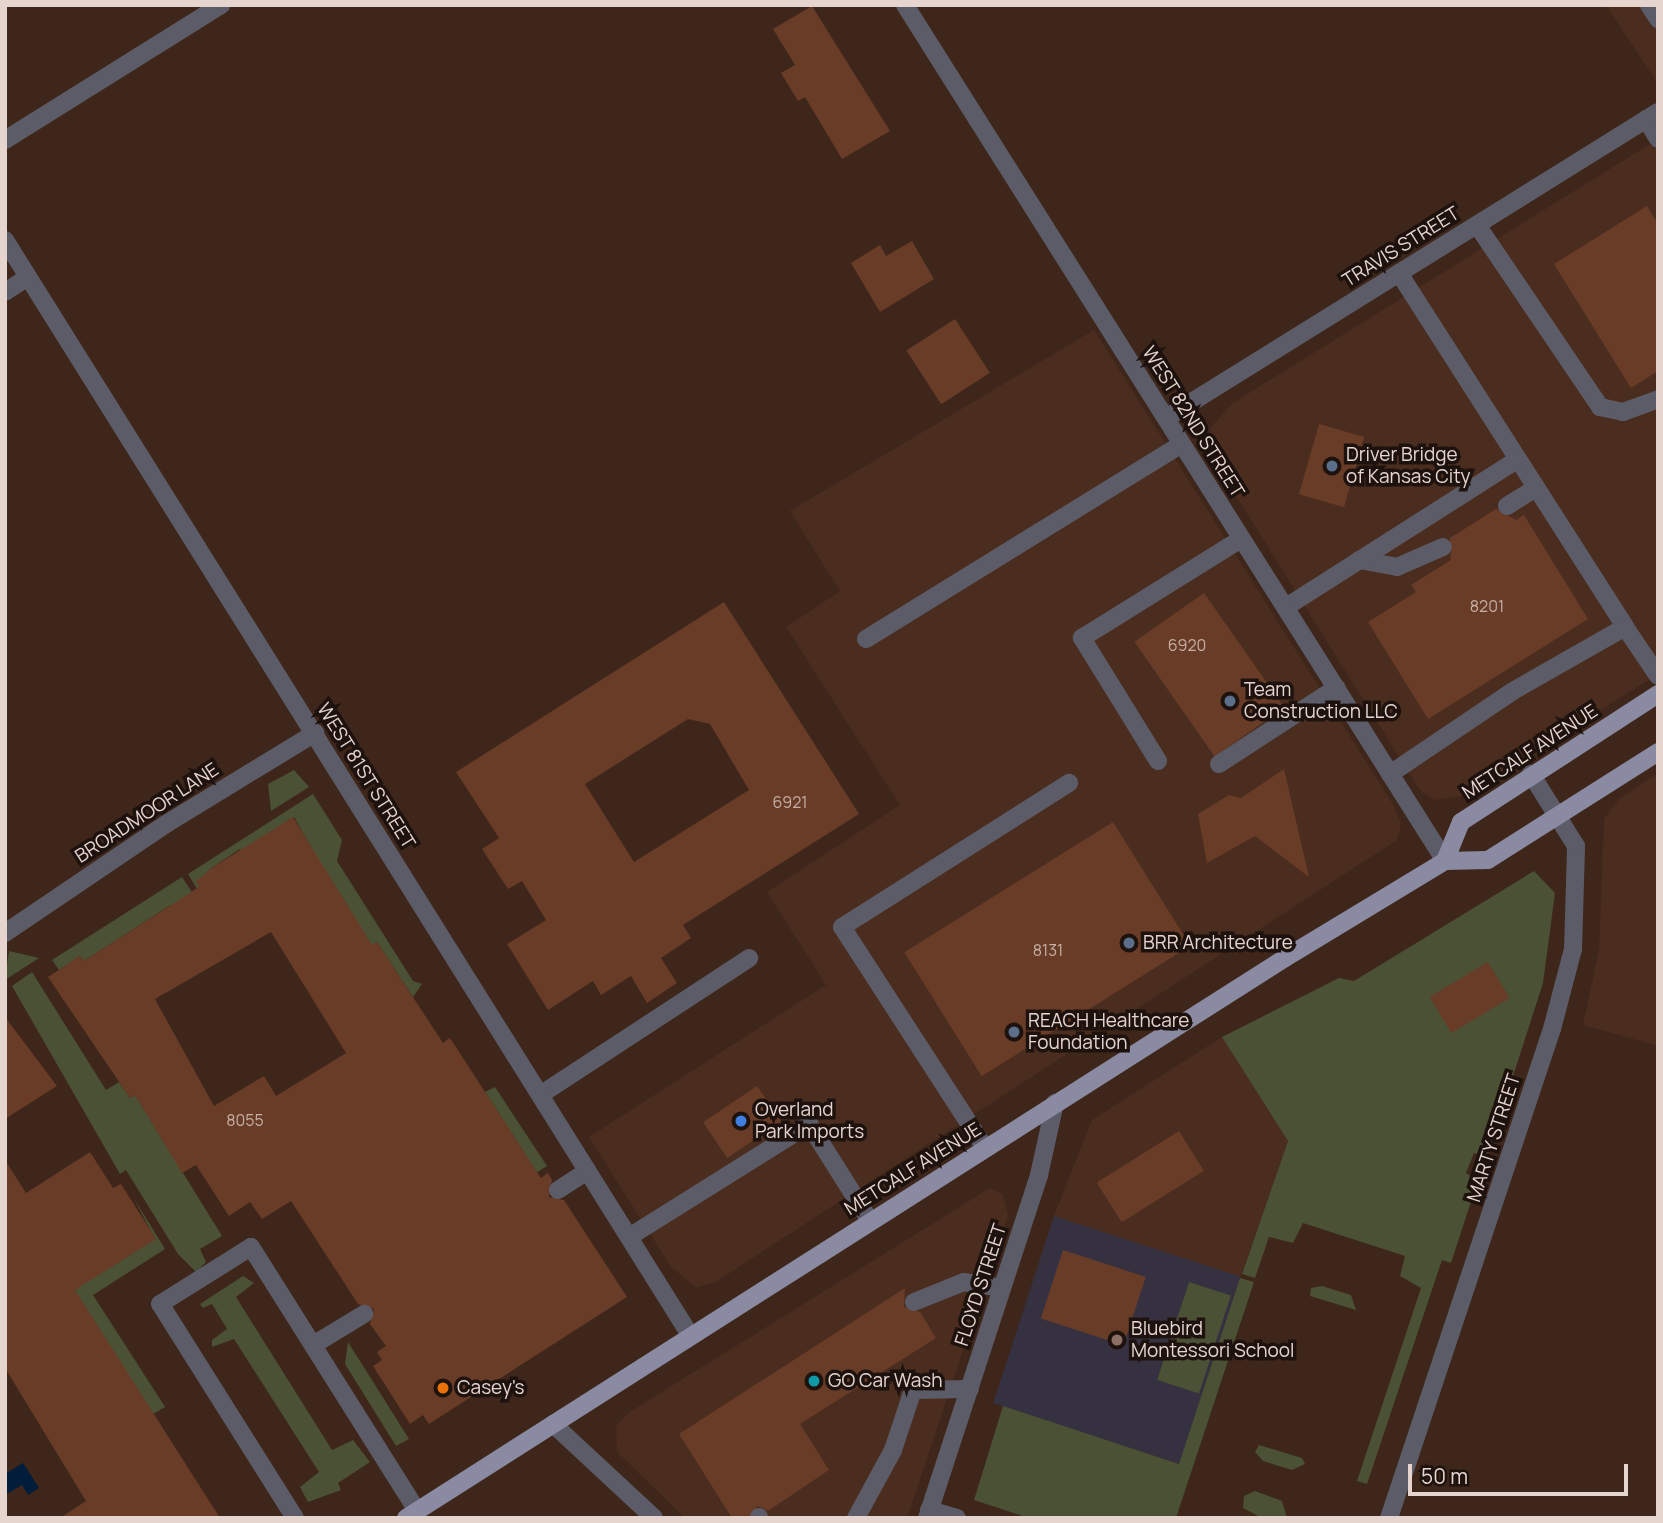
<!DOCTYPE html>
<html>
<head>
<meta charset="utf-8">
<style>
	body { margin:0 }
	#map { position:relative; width:1663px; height:1523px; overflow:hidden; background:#3e261a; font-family:Manrope,sans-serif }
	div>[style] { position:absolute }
	.built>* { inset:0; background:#4b2d1f }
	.education>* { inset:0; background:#363141; transform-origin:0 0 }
	.green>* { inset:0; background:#4b5134; transform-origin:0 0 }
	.water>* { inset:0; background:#001d3c }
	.building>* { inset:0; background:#683c27; transform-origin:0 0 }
	.service>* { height:18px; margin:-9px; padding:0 9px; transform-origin:9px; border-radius:9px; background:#5c5c68 }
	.minor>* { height:18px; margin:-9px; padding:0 9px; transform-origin:9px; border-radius:9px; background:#5c5c68 }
	.primary>* { height:18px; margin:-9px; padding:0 9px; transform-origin:9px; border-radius:9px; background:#8a8ba3 }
	.dots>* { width:19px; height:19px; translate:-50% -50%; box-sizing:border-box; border:4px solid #1d120d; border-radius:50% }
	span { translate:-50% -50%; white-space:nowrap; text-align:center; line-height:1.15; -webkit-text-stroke:7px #1d120d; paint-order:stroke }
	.number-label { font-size:16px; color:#c6afa4 }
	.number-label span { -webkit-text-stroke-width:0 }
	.street-label { font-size:19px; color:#e5d5ce }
	.poi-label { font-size:19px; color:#e5d5ce }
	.left { translate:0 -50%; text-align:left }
	.frame { position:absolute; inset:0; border:7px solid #e5d5ce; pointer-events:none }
	.scale { position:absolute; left:1408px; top:1464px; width:220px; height:32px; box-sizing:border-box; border:4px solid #e5d5ce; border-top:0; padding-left:9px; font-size:21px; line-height:24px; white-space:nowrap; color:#e5d5ce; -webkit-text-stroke:5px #1d120d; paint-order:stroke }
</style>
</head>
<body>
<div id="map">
	<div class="built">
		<div style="clip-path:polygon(1606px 5px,1658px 5px,1658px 84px)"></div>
		<div style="clip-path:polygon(1658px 139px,1658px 674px,1464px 796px,1434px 800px,1419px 789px,1210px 454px,1210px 428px,1233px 403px)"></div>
		<div style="clip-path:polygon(1094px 330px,1394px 806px,1401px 825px,1397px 840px,714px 1283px,696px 1287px,671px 1267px,589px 1137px,826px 985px,767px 892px,900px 805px,786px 627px,840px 591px,790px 511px)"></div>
		<div style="clip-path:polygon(1658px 773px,1658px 1046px,1583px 1025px,1599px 950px,1604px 819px,1619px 799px)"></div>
		<div style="clip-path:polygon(1222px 1037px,1288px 1141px,1240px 1278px,1054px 1216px,1092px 1120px)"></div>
		<div style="clip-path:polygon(990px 1188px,1003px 1195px,1008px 1215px,907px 1518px,685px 1518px,617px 1452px,616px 1426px,628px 1413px)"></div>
	</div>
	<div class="education">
		<div style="left:1054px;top:1216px;width:196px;height:197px;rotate:18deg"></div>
	</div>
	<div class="green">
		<div style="clip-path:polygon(294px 770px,309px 787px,271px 811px,268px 784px)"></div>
		<div style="clip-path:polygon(313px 794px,342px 840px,337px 861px,413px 981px,422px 984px,413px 997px,377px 942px,368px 948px,294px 817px,244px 854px,240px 849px,210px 869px,200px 894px,188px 874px)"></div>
		<div style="clip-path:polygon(1534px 871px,1555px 893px,1543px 983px,1487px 1157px,1474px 1153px,1466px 1173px,1478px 1180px,1451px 1263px,1442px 1260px,1367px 1484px,1357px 1481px,1421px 1288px,1400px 1276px,1405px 1256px,1303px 1223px,1293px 1243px,1269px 1237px,1255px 1278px,1242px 1274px,1288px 1141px,1222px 1037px,1339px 978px,1354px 981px)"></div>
		<div style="clip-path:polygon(182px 877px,195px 897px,169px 906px,84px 961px,80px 956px,59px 970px,52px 960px)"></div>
		<div style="clip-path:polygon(9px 951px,39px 958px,5px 980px)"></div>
		<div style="clip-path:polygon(32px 972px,106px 1090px,119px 1082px,130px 1098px,135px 1095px,222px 1236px,200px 1249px,206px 1262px,196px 1272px,178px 1254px,126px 1170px,120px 1174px,12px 986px)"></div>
		<div style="clip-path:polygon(495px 1087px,547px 1166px,528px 1178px,524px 1152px,485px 1092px)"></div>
		<div style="clip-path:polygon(133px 1197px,165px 1249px,93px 1295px,169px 1413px,165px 1407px,153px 1414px,65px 1290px,155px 1239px)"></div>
		<div style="clip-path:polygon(243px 1276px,254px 1283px,236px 1297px,332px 1450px,353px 1440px,370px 1462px,338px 1483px,341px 1490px,308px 1502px,300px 1487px,319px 1472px,234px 1339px,212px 1347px,212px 1340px,227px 1329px,212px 1304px,203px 1308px,200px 1304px)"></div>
		<div style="clip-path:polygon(1240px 1278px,1254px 1282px,1176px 1518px,1029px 1518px,974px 1500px,1003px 1406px,1179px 1464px)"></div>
		<div style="left:1189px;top:1282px;width:44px;height:103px;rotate:18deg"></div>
		<div style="clip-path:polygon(1322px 1286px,1351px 1295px,1356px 1310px,1310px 1296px,1311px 1288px)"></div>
		<div style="clip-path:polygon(348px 1342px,409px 1439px,396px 1446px,345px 1364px)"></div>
		<div style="clip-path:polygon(1259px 1445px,1302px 1458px,1305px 1464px,1292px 1470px,1263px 1461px,1255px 1452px)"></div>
		<div style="clip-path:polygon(1255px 1491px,1282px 1501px,1287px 1518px,1262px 1518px,1243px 1508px,1244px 1496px)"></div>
	</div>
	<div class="water">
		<div style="clip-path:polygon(23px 1463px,39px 1488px,28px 1495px,22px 1485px,5px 1495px,5px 1474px)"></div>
	</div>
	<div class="building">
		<div style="clip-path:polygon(812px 6px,890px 131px,842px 159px,805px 97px,798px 101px,781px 73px,795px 65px,773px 29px)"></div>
		<div style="clip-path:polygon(1647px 206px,1658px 224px,1658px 371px,1631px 388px,1554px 264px)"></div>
		<div style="clip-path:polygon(912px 241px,934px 279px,880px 312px,851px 263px,880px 245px,886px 256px)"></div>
		<div style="left:955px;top:319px;width:64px;height:58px;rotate:57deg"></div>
		<div style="left:1319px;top:424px;width:47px;height:73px;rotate:16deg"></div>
		<div style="clip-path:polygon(1496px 509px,1516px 520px,1524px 515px,1588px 619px,1428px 719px,1368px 622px,1416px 592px,1411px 585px,1451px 560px,1450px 538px)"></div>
		<div style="left:1204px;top:593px;width:140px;height:85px;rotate:55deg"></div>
		<div style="clip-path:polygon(evenodd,724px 602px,859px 814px,683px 925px,691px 938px,661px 958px,677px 983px,647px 1003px,631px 976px,601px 995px,593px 981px,548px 1010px,507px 944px,546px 920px,522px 881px,508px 889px,482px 849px,499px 838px,456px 772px,724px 602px,688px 719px,710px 724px,749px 790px,634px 862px,585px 784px,688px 719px)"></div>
		<div style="clip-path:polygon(1284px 769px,1309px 877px,1255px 836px,1207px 863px,1198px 814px,1229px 795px,1241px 798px)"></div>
		<div style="clip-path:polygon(evenodd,293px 817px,372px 945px,377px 942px,443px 1043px,450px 1038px,541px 1178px,548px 1173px,552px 1180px,549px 1197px,564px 1200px,627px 1297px,429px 1424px,423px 1415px,410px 1424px,373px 1366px,382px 1360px,377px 1352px,386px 1346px,370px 1324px,374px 1309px,358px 1304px,291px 1201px,262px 1219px,250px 1202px,229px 1216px,196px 1165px,182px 1173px,135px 1095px,130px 1098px,48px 977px,80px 956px,84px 961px,199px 887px,196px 882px,210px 869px,293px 817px,271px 932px,346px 1053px,276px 1096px,264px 1076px,214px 1106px,155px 999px,271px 932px)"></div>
		<div style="left:1113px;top:822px;width:146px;height:246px;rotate:58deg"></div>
		<div style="left:1488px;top:962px;width:42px;height:68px;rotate:59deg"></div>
		<div style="clip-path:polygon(5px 1017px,57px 1086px,5px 1119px)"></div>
		<div style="left:757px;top:1086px;width:43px;height:65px;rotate:56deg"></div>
		<div style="left:1179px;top:1131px;width:47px;height:97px;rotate:58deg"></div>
		<div style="clip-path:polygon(90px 1152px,113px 1188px,121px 1184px,156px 1239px,75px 1290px,220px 1518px,60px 1518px,86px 1501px,5px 1368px,5px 1160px,26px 1193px)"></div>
		<div style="left:1063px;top:1250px;width:87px;height:72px;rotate:18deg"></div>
		<div style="clip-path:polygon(905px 1288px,904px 1307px,920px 1312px,936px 1338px,800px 1424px,829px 1470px,768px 1511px,758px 1506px,748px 1518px,732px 1518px,679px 1434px)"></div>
	</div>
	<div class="service">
		<div style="left:1649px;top:5px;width:17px;rotate:57deg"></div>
		<div style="left:1646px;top:119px;width:23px;rotate:59deg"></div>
		<div style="left:1477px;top:225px;width:220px;rotate:55.9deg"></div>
		<div style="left:1600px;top:407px;width:24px;rotate:12deg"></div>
		<div style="left:1623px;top:412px;width:37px;rotate:-20deg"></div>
		<div style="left:1399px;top:273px;width:420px;rotate:57.4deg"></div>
		<div style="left:1507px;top:506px;width:34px;rotate:-32deg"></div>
		<div style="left:1359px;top:560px;width:39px;rotate:10deg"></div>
		<div style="left:1397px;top:567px;width:50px;rotate:-23.5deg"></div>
		<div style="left:1286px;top:607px;width:275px;rotate:-32.5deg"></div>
		<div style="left:866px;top:639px;width:371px;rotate:-31.7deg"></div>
		<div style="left:1158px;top:761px;width:145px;rotate:-121.7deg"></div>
		<div style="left:1082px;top:638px;width:187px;rotate:-31.9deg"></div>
		<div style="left:1219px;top:764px;width:140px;rotate:-33deg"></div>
		<div style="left:1390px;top:774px;width:148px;rotate:-34deg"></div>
		<div style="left:1513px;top:691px;width:129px;rotate:-29.7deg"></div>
		<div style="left:1625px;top:627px;width:59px;rotate:56deg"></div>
		<div style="left:540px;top:1095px;width:250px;rotate:-33.2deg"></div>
		<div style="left:985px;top:1148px;width:263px;rotate:-122.9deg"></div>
		<div style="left:842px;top:927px;width:269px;rotate:-32.4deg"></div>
		<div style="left:558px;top:1190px;width:35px;rotate:-33deg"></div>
		<div style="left:629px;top:1237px;width:213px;rotate:-32.1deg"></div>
		<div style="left:809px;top:1124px;width:115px;rotate:57.8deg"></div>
		<div style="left:914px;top:1302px;width:54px;rotate:-21.8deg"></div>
		<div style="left:964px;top:1282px;width:38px;rotate:9deg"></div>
		<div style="left:313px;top:1345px;width:60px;rotate:-31.3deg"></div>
		<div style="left:759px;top:1517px;width:1px;rotate:90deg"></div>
		<div style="left:295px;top:1518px;width:253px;rotate:-122.2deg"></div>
		<div style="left:160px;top:1304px;width:107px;rotate:-32.1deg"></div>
		<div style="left:251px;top:1247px;width:312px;rotate:57.8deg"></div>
		<div style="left:856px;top:1518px;width:77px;rotate:-61.4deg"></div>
		<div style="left:893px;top:1450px;width:63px;rotate:-71.6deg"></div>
		<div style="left:913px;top:1390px;width:57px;rotate:-1deg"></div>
	</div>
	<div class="minor">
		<div style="left:905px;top:5px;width:1012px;rotate:57.75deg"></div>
		<div style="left:5px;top:140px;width:255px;rotate:-32deg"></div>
		<div style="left:5px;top:240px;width:1292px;rotate:57.97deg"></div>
		<div style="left:5px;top:292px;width:27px;rotate:-33deg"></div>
		<div style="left:1166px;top:418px;width:579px;rotate:-31.88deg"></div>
		<div style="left:5px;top:933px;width:194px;rotate:-34.1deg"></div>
		<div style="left:166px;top:824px;width:175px;rotate:-31.4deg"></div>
		<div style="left:553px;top:1424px;width:138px;rotate:42.9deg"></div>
		<div style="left:929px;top:1510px;width:29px;rotate:16deg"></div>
		<div style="left:927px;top:1518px;width:361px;rotate:-71.9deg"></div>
		<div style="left:1039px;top:1175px;width:74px;rotate:-77.5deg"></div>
		<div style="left:1389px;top:1518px;width:515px;rotate:-71.57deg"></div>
		<div style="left:1552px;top:1029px;width:83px;rotate:-75.3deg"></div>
		<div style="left:1573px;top:949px;width:103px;rotate:-88.3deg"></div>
		<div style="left:1576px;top:846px;width:85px;rotate:-122deg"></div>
	</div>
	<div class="primary">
		<div style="left:1445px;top:861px;width:42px;rotate:-67.7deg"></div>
		<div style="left:1461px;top:822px;width:235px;rotate:-33deg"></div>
		<div style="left:406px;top:1518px;width:1042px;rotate:-32.5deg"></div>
		<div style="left:1285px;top:958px;width:187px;rotate:-31.2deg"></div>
		<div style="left:1445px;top:861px;width:43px;rotate:-1.3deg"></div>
		<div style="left:1488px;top:860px;width:201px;rotate:-32.4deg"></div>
	</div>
	<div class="dots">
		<div style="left:1332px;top:466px;background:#5c6f8a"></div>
		<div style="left:1230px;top:701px;background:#5c6f8a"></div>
		<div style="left:1129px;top:943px;background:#5c6f8a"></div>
		<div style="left:1014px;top:1032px;background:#5c6f8a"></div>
		<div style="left:741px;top:1121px;background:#3f7fe0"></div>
		<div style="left:1117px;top:1340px;background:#8d6e63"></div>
		<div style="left:814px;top:1381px;background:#0f9aa8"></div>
		<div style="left:443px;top:1388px;background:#e8710a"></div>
	</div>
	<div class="number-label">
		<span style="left:1487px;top:606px">8201</span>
		<span style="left:1187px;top:645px">6920</span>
		<span style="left:790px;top:802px">6921</span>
		<span style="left:1048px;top:950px">8131</span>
		<span style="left:245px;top:1120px">8055</span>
	</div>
	<div class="street-label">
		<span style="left:1401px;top:247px;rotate:-32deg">TRAVIS STREET</span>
		<span style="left:1193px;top:422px;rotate:58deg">WEST 82ND STREET</span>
		<span style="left:1530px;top:752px;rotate:-33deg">METCALF AVENUE</span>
		<span style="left:366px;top:776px;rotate:58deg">WEST 81ST STREET</span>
		<span style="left:147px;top:813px;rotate:-33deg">BROADMOOR LANE</span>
		<span style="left:1494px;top:1138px;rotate:-72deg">MARTY STREET</span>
		<span style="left:913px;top:1169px;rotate:-32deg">METCALF AVENUE</span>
		<span style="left:981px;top:1285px;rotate:-72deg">FLOYD STREET</span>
	</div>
	<div class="poi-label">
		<span class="left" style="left:1346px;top:466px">Driver Bridge<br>of Kansas City</span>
		<span class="left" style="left:1244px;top:701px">Team<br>Construction LLC</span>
		<span class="left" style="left:1143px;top:943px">BRR Architecture</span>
		<span class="left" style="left:1028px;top:1032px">REACH Healthcare<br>Foundation</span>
		<span class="left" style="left:755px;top:1121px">Overland<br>Park Imports</span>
		<span class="left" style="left:1131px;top:1340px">Bluebird<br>Montessori School</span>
		<span class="left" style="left:828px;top:1381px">GO Car Wash</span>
		<span class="left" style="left:457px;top:1388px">Casey's</span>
	</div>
	<div class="frame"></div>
	<div class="scale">50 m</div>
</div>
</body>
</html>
